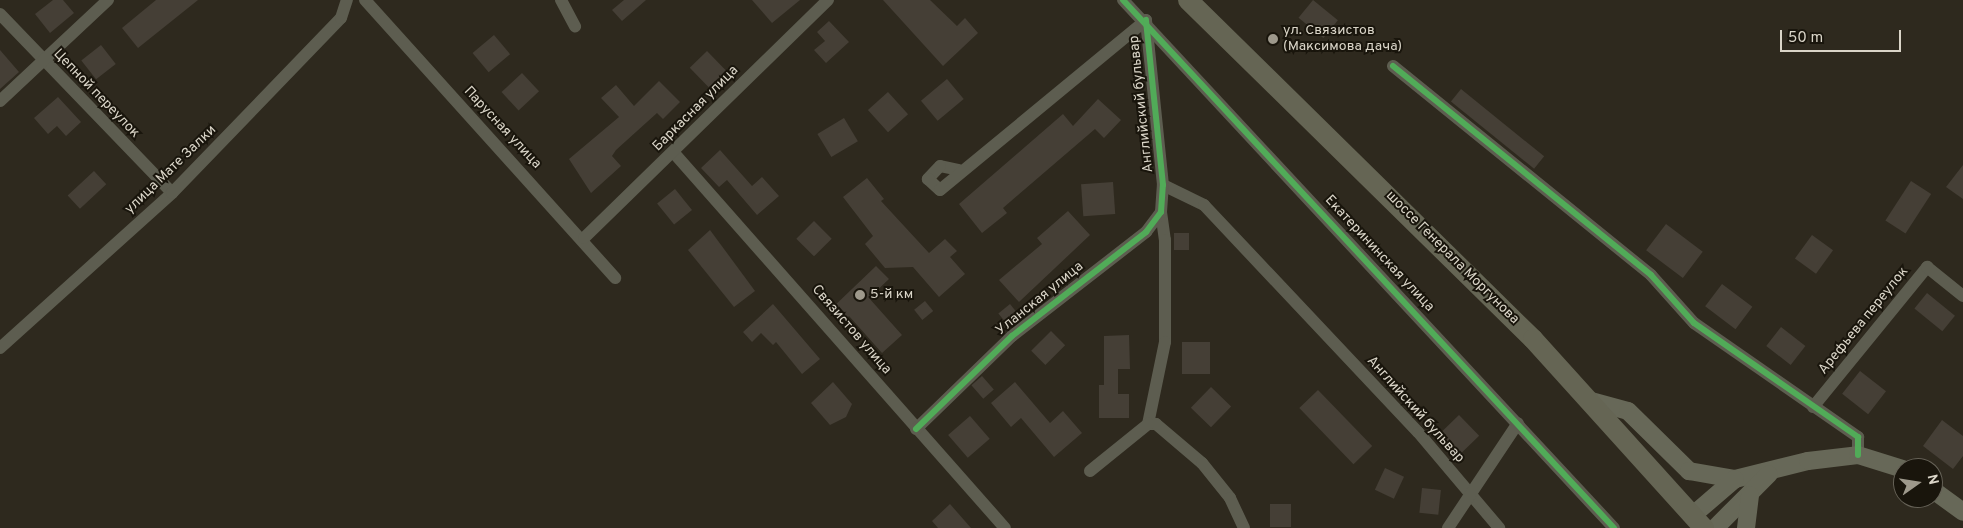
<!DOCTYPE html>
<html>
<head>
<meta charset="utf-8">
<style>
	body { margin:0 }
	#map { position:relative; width:1963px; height:528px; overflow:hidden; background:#2e291e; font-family:Overpass,sans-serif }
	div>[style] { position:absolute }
	.building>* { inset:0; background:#453f36; transform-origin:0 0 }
	.street>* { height:12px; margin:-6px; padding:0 6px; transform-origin:6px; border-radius:6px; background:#5d5d50 }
	.secondary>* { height:18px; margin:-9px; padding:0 9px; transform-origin:9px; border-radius:9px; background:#676858 }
	.primary>* { height:20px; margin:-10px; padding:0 10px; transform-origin:10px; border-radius:10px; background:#656554 }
	.cycleway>* { height:6px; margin:-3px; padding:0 3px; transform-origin:3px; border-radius:3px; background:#51ab58 }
	.dots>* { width:14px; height:14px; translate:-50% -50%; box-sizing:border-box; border:2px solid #19150c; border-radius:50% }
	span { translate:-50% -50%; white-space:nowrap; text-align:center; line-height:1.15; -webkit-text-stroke:4px #19150c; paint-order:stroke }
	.poi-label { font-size:14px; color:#dad5c8 }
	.left { translate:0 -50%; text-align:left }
	.street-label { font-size:14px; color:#dad5c8 }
	.north { position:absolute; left:1893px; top:458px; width:50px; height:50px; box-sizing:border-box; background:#19150c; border:1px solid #666257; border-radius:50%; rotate:77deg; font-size:14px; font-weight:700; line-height:20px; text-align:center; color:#dad5c8 }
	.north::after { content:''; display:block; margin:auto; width:18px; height:22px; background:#9e998c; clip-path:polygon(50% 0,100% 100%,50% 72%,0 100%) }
	.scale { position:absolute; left:1780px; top:30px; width:121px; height:22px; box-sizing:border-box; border:2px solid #dad5c8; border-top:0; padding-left:6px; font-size:15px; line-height:18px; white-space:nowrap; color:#dad5c8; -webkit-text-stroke:4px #19150c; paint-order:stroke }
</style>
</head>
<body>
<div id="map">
	<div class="building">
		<div style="clip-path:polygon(53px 0,63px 0,74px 13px,50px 33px,35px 14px)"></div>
		<div style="clip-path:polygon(156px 0,198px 0,138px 48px,122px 28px)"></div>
		<div style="clip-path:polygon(624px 0,646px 0,622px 21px,612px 10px)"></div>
		<div style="clip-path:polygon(752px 0,800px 0,772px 23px)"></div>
		<div style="clip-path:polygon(883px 0,930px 0,957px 26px,965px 18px,978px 33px,943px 66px)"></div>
		<div style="left:1313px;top:0;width:32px;height:23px;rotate:39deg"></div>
		<div style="clip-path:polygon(829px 21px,849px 42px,826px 63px,814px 50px,825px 41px,817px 32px)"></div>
		<div style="left:494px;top:35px;width:25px;height:28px;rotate:50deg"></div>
		<div style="left:101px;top:45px;width:24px;height:25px;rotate:52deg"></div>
		<div style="clip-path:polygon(0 50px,19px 72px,0 89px)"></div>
		<div style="left:707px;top:51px;width:29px;height:24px;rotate:46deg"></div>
		<div style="left:522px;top:73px;width:25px;height:28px;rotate:47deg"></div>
		<div style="left:947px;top:79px;width:26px;height:34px;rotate:50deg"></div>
		<div style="clip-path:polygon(659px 81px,680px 102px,663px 119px,657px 113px,616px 150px,612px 156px,621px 166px,591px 193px,569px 159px,619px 117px,601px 98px,616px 85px,634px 106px)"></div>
		<div style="left:1461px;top:89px;width:107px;height:16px;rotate:39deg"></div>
		<div style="left:888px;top:92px;width:30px;height:27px;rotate:48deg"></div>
		<div style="clip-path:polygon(58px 97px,81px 122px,66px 136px,57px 126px,48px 134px,34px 118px)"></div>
		<div style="clip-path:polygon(1098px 99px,1121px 120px,1104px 138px,1095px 129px,1003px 208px,1007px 213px,982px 233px,959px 204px,1063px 114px,1073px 126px)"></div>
		<div style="left:844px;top:118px;width:27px;height:31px;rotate:59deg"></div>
		<div style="clip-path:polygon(720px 150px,752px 186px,762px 177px,779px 196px,757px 215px,727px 180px,719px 187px,701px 168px)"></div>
		<div style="clip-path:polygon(1963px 165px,1963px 199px,1946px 187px)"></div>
		<div style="left:94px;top:171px;width:18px;height:36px;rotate:47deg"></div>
		<div style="clip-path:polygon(867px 178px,884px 199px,881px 201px,929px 253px,945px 239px,957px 251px,950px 257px,965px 274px,939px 297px,913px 267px,885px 268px,865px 244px,873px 236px,843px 197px)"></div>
		<div style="left:1911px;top:181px;width:24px;height:47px;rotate:33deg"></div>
		<div style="left:1113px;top:182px;width:32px;height:32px;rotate:86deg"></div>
		<div style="left:675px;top:189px;width:27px;height:23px;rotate:51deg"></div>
		<div style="clip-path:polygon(1068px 211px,1090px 235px,1019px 302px,999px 280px,1042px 244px,1037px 238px)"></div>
		<div style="left:814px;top:221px;width:25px;height:25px;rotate:45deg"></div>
		<div style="left:1666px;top:224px;width:46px;height:33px;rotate:37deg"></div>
		<div style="clip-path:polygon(710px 230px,755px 291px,734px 307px,688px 250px)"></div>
		<div style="left:1174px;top:233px;width:15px;height:17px"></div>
		<div style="left:1812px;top:235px;width:26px;height:29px;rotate:36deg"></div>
		<div style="clip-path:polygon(876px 266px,889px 279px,869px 298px,902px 335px,882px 353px,849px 316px,843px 323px,830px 310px)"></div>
		<div style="left:1722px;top:284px;width:38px;height:28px;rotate:37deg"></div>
		<div style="left:1927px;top:293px;width:36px;height:20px;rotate:39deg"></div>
		<div style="left:925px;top:301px;width:13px;height:14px;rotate:51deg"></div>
		<div style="clip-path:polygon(773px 304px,820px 359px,802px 374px,776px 342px,773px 345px,761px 333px,752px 342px,743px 332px)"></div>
		<div style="left:1010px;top:304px;width:14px;height:15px;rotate:51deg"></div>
		<div style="left:1781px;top:327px;width:31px;height:24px;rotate:38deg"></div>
		<div style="left:1051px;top:331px;width:20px;height:28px;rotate:45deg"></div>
		<div style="clip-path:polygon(1129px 335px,1130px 369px,1118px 369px,1118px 394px,1129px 394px,1129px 418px,1099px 418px,1099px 385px,1104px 385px,1104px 336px)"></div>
		<div style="left:1182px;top:342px;width:28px;height:32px"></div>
		<div style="left:1860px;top:371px;width:33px;height:29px;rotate:38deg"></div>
		<div style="left:982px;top:376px;width:18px;height:14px;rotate:49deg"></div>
		<div style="clip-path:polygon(833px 382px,852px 404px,846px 417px,830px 425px,811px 403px)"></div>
		<div style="clip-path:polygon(1015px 382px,1050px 423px,1063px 411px,1082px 433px,1054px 457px,1021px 418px,1011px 427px,991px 403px)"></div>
		<div style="left:1211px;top:387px;width:28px;height:29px;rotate:44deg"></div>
		<div style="left:1318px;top:390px;width:78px;height:26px;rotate:46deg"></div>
		<div style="left:1459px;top:415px;width:29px;height:33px;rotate:46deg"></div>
		<div style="left:970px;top:416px;width:30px;height:29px;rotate:49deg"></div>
		<div style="clip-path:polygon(1942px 420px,1963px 436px,1963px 456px,1953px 469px,1923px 446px)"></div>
		<div style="left:1385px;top:468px;width:21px;height:24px;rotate:25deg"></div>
		<div style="left:1422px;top:488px;width:19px;height:25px;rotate:6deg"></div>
		<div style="clip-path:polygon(950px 504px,971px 528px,938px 528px,932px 521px)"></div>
		<div style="left:1270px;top:504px;width:21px;height:23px"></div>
	</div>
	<div class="street">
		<div style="left:365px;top:0;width:374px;rotate:48deg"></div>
		<div style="left:561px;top:0;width:30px;rotate:62deg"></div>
		<div style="left:1123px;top:0;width:721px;rotate:47.08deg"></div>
		<div style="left:0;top:14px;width:248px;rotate:46.1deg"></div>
		<div style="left:1393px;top:66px;width:332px;rotate:39deg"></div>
		<div style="left:1651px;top:275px;width:64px;rotate:48.1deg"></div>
		<div style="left:1694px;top:323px;width:200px;rotate:34.8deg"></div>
		<div style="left:1858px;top:437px;width:18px;rotate:90deg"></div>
		<div style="left:0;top:101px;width:148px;rotate:-43.1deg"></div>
		<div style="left:674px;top:153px;width:500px;rotate:48.57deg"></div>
		<div style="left:959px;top:170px;width:19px;rotate:-168deg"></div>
		<div style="left:940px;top:166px;width:18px;rotate:133deg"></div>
		<div style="left:928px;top:179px;width:16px;rotate:43deg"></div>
		<div style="left:940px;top:190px;width:267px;rotate:-39.5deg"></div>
		<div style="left:1163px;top:185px;width:46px;rotate:26deg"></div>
		<div style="left:1204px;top:205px;width:312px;rotate:46.7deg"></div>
		<div style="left:1418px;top:432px;width:126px;rotate:49.8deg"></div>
		<div style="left:1161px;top:212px;width:28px;rotate:82deg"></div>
		<div style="left:1165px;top:240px;width:102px;rotate:90deg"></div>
		<div style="left:1165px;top:342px;width:84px;rotate:101.7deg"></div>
		<div style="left:1148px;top:424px;width:8px"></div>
		<div style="left:1156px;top:424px;width:60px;rotate:40.3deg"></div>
		<div style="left:1202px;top:463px;width:45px;rotate:51.3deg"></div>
		<div style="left:1230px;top:498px;width:33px;rotate:65deg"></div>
		<div style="left:584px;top:238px;width:341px;rotate:-44.3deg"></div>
		<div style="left:0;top:348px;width:232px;rotate:-42deg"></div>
		<div style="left:172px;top:193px;width:243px;rotate:-46deg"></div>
		<div style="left:341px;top:18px;width:19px;rotate:-72deg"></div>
		<div style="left:1813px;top:407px;width:181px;rotate:-50.8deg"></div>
		<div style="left:1927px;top:267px;width:46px;rotate:38.9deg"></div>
		<div style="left:916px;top:429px;width:134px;rotate:-44.1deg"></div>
		<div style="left:1012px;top:336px;width:170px;rotate:-37.8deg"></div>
		<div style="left:1146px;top:232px;width:25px;rotate:-53deg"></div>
		<div style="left:1161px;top:212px;width:27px;rotate:-86deg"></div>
		<div style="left:1163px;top:185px;width:166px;rotate:-95.9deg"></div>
		<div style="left:1090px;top:471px;width:75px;rotate:-39deg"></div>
		<div style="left:1448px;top:528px;width:126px;rotate:-56.3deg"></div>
	</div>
	<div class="secondary">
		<div style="left:1591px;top:401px;width:38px;rotate:15deg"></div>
		<div style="left:1628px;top:411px;width:86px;rotate:44.5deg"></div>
		<div style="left:1689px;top:471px;width:47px;rotate:9.9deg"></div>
		<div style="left:1735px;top:479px;width:75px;rotate:-13.9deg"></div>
		<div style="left:1808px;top:461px;width:50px;rotate:-6.8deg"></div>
		<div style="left:1858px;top:455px;width:47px;rotate:17.3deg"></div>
		<div style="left:1933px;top:490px;width:37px;rotate:36deg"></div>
		<div style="left:1693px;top:515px;width:55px;rotate:-40.6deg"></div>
		<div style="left:1715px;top:528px;width:76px;rotate:-45deg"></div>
		<div style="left:1746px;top:528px;width:33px;rotate:-83deg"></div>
	</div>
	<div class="primary">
		<div style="left:1188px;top:0;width:484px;rotate:44.5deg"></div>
		<div style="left:1533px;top:339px;width:255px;rotate:47.9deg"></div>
	</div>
	<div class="cycleway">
		<div style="left:1123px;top:0;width:721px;rotate:47.08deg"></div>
		<div style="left:1393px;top:66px;width:332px;rotate:39deg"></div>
		<div style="left:1651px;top:275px;width:64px;rotate:48.1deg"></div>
		<div style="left:1694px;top:323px;width:200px;rotate:34.8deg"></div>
		<div style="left:1858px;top:437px;width:18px;rotate:90deg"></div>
		<div style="left:916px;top:429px;width:134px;rotate:-44.1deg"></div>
		<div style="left:1012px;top:336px;width:170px;rotate:-37.8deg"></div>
		<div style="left:1146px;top:232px;width:25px;rotate:-53deg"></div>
		<div style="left:1161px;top:212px;width:27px;rotate:-86deg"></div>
		<div style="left:1163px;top:185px;width:166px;rotate:-95.9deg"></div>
	</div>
	<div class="dots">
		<div style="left:1273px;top:39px;background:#9e998c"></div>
		<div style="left:860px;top:295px;background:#9e998c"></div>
	</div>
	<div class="poi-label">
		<span class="left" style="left:1283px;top:39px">ул. Связистов<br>(Максимова дача)</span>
		<span class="left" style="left:870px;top:295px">5-й км</span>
	</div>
	<div class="street-label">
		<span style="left:96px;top:94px;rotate:46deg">Цепной переулок</span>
		<span style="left:1142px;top:104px;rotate:-96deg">Английский бульвар</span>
		<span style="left:696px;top:109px;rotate:-45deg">Баркасная улица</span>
		<span style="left:502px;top:128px;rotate:47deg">Парусная улица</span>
		<span style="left:171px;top:170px;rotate:-44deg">улица Мате Залки</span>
		<span style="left:1379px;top:254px;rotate:47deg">Екатерининская улица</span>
		<span style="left:1452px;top:258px;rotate:45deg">шоссе Генерала Моргунова</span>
		<span style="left:1040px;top:299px;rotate:-39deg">Уланская улица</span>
		<span style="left:1864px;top:321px;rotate:-51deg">Арефьева переулок</span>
		<span style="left:851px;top:330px;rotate:49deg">Связистов улица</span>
		<span style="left:1415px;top:410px;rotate:48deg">Английский бульвар</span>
	</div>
	<div class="north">N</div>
	<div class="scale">50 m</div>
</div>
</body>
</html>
